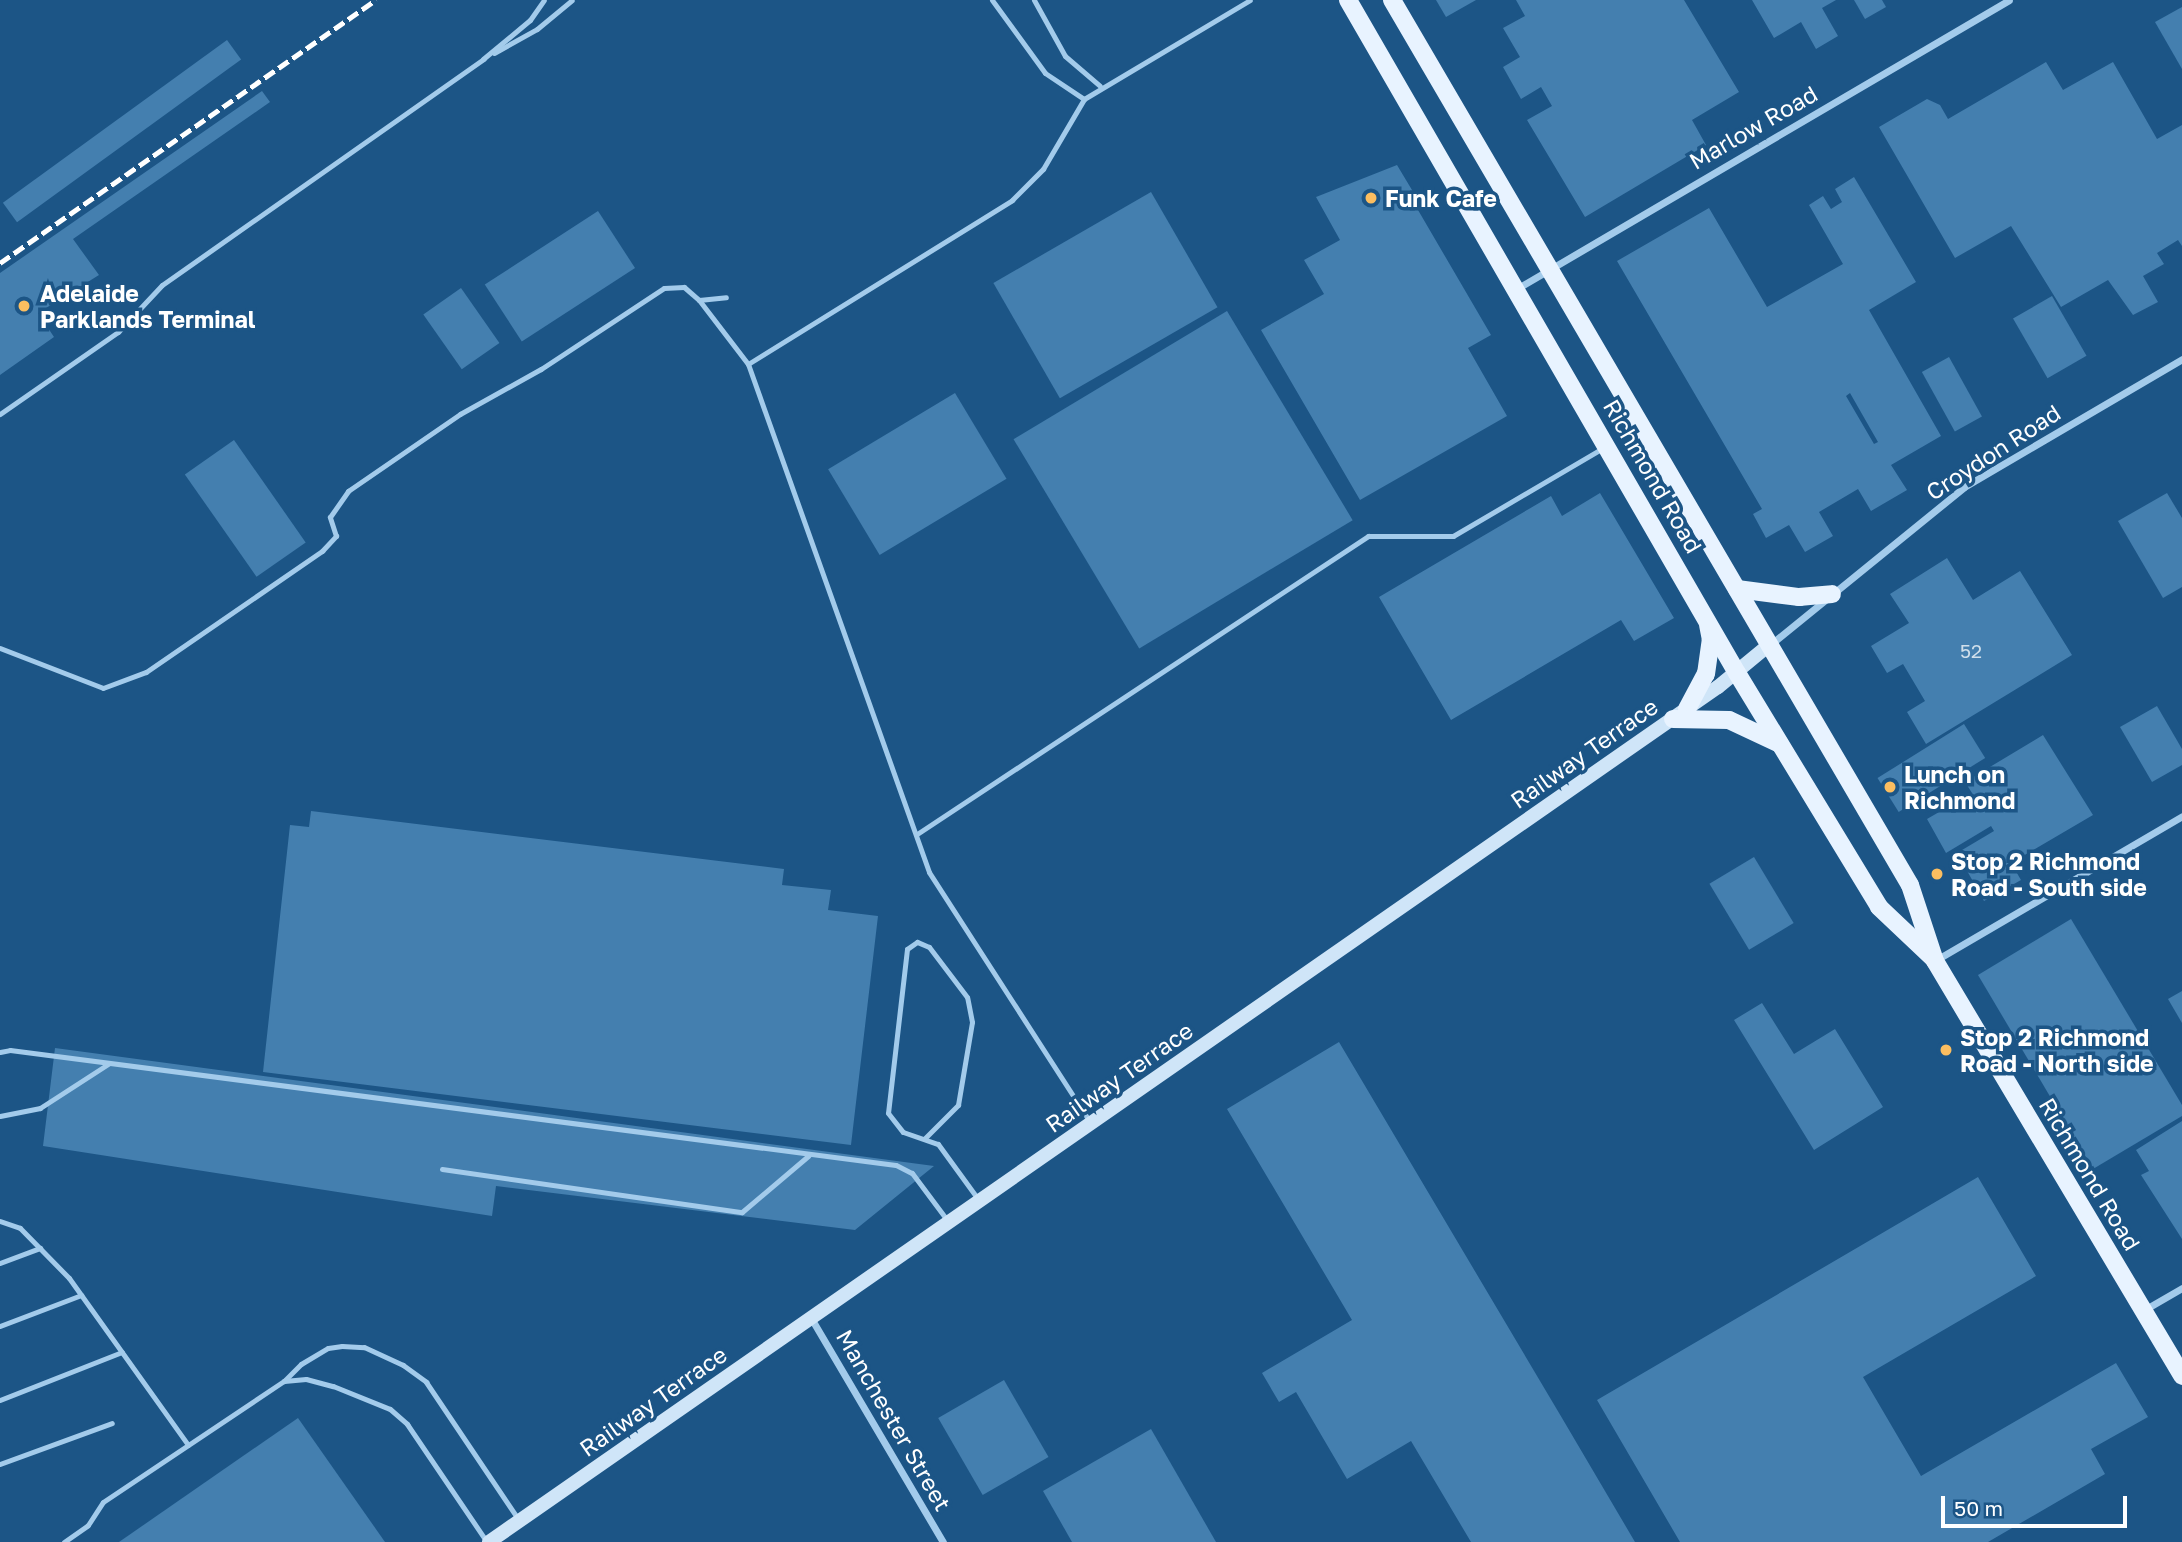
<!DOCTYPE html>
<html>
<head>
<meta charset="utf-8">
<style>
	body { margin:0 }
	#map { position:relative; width:2182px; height:1542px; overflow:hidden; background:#1c5586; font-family:"Golos Text",sans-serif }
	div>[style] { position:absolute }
	.building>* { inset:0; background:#447faf; transform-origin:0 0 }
	.lane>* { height:5px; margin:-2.5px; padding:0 2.5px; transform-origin:2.5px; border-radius:2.5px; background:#a3cbeb }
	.street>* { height:7px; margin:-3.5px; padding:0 3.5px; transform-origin:3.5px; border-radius:3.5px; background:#a3cbeb }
	.secondary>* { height:14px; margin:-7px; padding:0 7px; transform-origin:7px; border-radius:7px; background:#cfe5f8 }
	.primary>* { height:18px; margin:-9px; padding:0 9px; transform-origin:9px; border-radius:9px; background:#e8f3ff }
	.rail>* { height:5px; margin-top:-2.5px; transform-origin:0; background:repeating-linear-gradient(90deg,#fff 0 12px,transparent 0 17px) }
	.dots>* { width:19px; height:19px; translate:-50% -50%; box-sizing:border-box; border:4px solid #1c5586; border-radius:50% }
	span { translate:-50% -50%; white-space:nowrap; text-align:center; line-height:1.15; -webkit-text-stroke:7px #1c5586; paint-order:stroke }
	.number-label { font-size:19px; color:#d0dfeb }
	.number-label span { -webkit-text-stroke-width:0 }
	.street-label { font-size:23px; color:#fff }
	.poi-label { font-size:23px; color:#fff; font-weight:700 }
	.left { translate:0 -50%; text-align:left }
	.scale { position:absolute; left:1941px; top:1496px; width:186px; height:32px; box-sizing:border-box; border:4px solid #fff; border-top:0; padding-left:9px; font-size:21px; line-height:24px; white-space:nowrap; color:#fff; -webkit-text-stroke:5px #1c5586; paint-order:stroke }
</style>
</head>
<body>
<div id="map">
	<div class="building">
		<div style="clip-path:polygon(1436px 0,1476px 0,1446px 17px)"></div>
		<div style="clip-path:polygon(1516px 0,1684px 0,1739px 92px,1692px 120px,1706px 145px,1585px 217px,1527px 120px,1552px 106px,1541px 87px,1521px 99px,1503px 67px,1520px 57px,1503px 28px,1525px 16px)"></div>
		<div style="clip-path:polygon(1752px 0,1836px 0,1822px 8px,1838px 36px,1816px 49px,1801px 22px,1774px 38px)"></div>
		<div style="clip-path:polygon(1854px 0,1882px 0,1886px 7px,1865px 19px)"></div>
		<div style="clip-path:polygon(2182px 7px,2182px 69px,2155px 22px)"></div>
		<div style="left:227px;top:40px;width:24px;height:277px;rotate:54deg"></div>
		<div style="clip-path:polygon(2046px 62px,2063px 90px,2113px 62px,2157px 139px,2182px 125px,2182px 246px,2178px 240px,2157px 253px,2164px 264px,2143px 276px,2158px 302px,2133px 315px,2108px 280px,2061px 307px,2011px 226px,1955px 258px,1879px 127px,1927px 99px,1940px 105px,1948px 119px)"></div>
		<div style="clip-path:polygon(262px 91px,270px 102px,73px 239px,99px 275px,38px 313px,54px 337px,0 375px,0 273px)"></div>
		<div style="clip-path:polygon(1397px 165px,1415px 195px,1411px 198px,1491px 335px,1468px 348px,1507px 416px,1360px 500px,1261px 330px,1324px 294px,1304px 260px,1340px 240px,1316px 197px)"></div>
		<div style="clip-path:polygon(evenodd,1854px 177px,1916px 282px,1869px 310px,1941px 436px,1891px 465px,1907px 490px,1871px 511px,1858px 489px,1819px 512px,1833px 536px,1805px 552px,1789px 525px,1766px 538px,1753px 514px,1762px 509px,1617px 261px,1709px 208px,1767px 307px,1843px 264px,1809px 205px,1823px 196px,1831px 209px,1842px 202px,1835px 189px,1854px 177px,1850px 393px,1878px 442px,1874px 444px,1846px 396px,1850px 393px)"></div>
		<div style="left:1151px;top:192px;width:133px;height:182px;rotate:60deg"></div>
		<div style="left:598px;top:211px;width:68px;height:135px;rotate:57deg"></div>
		<div style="left:461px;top:288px;width:67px;height:46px;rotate:55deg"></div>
		<div style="left:2052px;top:296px;width:69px;height:45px;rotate:60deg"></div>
		<div style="left:1227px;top:311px;width:244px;height:249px;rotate:59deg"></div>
		<div style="left:1949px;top:357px;width:68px;height:31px;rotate:61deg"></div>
		<div style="left:955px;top:393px;width:100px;height:148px;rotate:59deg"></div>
		<div style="left:234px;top:440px;width:125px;height:60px;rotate:55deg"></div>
		<div style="clip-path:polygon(1600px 493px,1674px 618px,1634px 641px,1621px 620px,1451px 720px,1379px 597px,1551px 496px,1562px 516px)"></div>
		<div style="clip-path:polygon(2167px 493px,2182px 518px,2182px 587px,2163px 598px,2118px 521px)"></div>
		<div style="clip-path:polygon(1947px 558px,1973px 600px,2020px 571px,2072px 655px,1926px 744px,1907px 712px,1925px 701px,1903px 664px,1887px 673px,1871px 646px,1909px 623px,1890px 594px)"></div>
		<div style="clip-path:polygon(2157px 706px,2182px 749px,2182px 765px,2152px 782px,2120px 727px)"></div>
		<div style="left:1964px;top:724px;width:40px;height:102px;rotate:58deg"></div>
		<div style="clip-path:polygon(2043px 735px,2093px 815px,2011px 863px,2021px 880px,1984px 901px,1957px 853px,1994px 831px,1991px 826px,1946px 853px,1927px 819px,1972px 793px,1965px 782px)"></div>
		<div style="clip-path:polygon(311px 811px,784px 869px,782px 885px,831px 890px,828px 910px,878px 916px,851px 1145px,263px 1072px,290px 825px,309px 827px)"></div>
		<div style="left:1754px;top:857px;width:77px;height:52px;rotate:59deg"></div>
		<div style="clip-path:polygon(2071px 919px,2182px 1105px,2182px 1116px,2093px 1169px,1978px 975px)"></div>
		<div style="clip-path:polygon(2182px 991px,2182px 1023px,2168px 999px)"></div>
		<div style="clip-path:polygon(1762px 1003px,1794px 1054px,1835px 1029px,1883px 1107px,1814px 1150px,1734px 1020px)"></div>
		<div style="clip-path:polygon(1339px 1042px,1562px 1418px,1635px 1542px,1471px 1542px,1411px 1441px,1347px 1479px,1296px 1392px,1279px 1402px,1262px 1373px,1352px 1320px,1227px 1109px)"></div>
		<div style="clip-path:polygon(55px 1048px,934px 1166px,855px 1230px,496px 1186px,492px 1216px,43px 1146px)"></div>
		<div style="clip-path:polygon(2182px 1121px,2182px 1239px,2141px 1175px,2149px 1171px,2136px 1150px)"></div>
		<div style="clip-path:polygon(1978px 1177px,2036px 1276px,1863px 1377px,1921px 1476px,2116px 1363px,2148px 1417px,2091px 1449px,2105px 1474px,1988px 1542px,1680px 1542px,1597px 1400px)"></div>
		<div style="left:1004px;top:1380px;width:89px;height:76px;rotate:60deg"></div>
		<div style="clip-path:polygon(298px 1418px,385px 1542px,119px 1542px)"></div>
		<div style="clip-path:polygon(1151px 1429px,1216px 1542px,1072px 1542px,1043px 1491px)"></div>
	</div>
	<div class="lane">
		<div style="left:992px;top:0;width:90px;rotate:54deg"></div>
		<div style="left:1045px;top:73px;width:47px;rotate:33.7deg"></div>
		<div style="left:1034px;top:0;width:64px;rotate:61deg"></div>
		<div style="left:1065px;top:56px;width:46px;rotate:40.6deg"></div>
		<div style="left:494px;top:53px;width:49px;rotate:-29.2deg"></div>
		<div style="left:537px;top:29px;width:45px;rotate:-39.6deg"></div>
		<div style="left:699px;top:300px;width:81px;rotate:52.6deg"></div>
		<div style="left:0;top:414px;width:144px;rotate:-34.8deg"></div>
		<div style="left:118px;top:332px;width:64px;rotate:-46.9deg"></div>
		<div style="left:162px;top:285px;width:393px;rotate:-35.1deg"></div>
		<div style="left:483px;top:59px;width:61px;rotate:-39.7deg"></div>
		<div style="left:530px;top:20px;width:24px;rotate:-55deg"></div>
		<div style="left:0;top:648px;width:110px;rotate:21.2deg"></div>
		<div style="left:103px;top:688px;width:46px;rotate:-20.4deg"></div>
		<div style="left:146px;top:672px;width:214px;rotate:-34.5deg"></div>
		<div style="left:322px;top:551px;width:21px;rotate:-47deg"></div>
		<div style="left:336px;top:536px;width:20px;rotate:-108deg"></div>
		<div style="left:330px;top:517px;width:32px;rotate:-55deg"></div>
		<div style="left:348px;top:491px;width:136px;rotate:-34.5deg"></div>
		<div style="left:460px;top:414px;width:93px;rotate:-29.1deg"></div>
		<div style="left:541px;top:369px;width:147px;rotate:-33.4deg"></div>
		<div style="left:664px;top:288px;width:20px;rotate:-3deg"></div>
		<div style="left:684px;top:287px;width:20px;rotate:41deg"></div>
		<div style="left:699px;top:300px;width:27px;rotate:-6deg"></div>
		<div style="left:917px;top:834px;width:541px;rotate:-33.45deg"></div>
		<div style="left:1368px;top:536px;width:85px"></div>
		<div style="left:1453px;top:536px;width:176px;rotate:-30.4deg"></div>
		<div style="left:0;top:1052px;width:10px;rotate:-11deg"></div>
		<div style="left:10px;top:1050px;width:893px;rotate:7.4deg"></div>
		<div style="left:896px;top:1165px;width:18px;rotate:27deg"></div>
		<div style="left:912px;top:1173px;width:59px;rotate:53.3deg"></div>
		<div style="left:0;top:1116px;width:41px;rotate:-11.3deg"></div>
		<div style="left:40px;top:1108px;width:81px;rotate:-32.9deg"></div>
		<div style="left:1090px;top:1122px;width:297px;rotate:-122.8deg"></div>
		<div style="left:929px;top:872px;width:539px;rotate:-109.61deg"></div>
		<div style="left:748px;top:364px;width:311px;rotate:-31.8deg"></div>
		<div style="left:1012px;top:200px;width:44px;rotate:-45deg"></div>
		<div style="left:1043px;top:169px;width:81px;rotate:-59.6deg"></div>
		<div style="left:1084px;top:99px;width:193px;rotate:-30.8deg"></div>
		<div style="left:925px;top:1138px;width:47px;rotate:-45deg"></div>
		<div style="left:958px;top:1105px;width:84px;rotate:-80.4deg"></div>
		<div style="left:972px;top:1022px;width:25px;rotate:-101deg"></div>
		<div style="left:967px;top:997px;width:63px;rotate:-127.2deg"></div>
		<div style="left:929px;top:947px;width:13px;rotate:-157deg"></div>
		<div style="left:917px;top:942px;width:12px;rotate:145deg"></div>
		<div style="left:907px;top:949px;width:165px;rotate:96.6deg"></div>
		<div style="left:888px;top:1113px;width:24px;rotate:52deg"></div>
		<div style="left:903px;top:1132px;width:37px;rotate:19deg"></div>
		<div style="left:938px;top:1144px;width:68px;rotate:54deg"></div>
		<div style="left:442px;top:1169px;width:303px;rotate:8.2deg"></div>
		<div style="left:742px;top:1212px;width:87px;rotate:-40.3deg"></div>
		<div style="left:0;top:1221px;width:21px;rotate:19deg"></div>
		<div style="left:20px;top:1228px;width:70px;rotate:45.6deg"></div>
		<div style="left:69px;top:1278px;width:205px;rotate:54.5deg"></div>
		<div style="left:0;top:1263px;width:43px;rotate:-20.6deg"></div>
		<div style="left:0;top:1326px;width:87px;rotate:-20.9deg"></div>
		<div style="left:284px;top:1381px;width:22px;rotate:-5deg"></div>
		<div style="left:306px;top:1379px;width:28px;rotate:15deg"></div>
		<div style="left:333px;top:1386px;width:61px;rotate:22deg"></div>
		<div style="left:390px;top:1409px;width:23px;rotate:41deg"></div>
		<div style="left:407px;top:1424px;width:143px;rotate:55.9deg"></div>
		<div style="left:0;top:1400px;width:131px;rotate:-21.5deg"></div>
		<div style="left:0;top:1464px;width:119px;rotate:-20.1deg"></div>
		<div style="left:64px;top:1542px;width:29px;rotate:-35deg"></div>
		<div style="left:88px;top:1525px;width:27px;rotate:-57deg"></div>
		<div style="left:103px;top:1502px;width:218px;rotate:-33.8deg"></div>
		<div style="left:284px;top:1381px;width:24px;rotate:-45deg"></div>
		<div style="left:301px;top:1364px;width:31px;rotate:-31deg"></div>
		<div style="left:328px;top:1348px;width:14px;rotate:-8deg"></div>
		<div style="left:342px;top:1346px;width:22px;rotate:3deg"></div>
		<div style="left:364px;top:1347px;width:43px;rotate:24.8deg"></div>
		<div style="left:403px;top:1365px;width:29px;rotate:36deg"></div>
		<div style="left:426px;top:1382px;width:165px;rotate:56.1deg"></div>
	</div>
	<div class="street">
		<div style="left:1518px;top:288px;width:569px;rotate:-30.39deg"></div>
		<div style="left:1771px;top:644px;width:249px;rotate:-39.1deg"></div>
		<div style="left:1964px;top:487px;width:253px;rotate:-30.4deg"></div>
		<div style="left:1936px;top:960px;width:285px;rotate:-30.3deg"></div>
		<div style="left:2144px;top:1310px;width:44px;rotate:-30.1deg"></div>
		<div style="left:811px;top:1318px;width:260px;rotate:59.5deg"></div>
	</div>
	<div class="secondary">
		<div style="left:489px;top:1542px;width:1497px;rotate:-34.83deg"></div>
		<div style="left:1718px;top:687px;width:67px;rotate:-39.6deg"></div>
	</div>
	<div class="primary">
		<div style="left:1348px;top:0;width:777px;rotate:59.97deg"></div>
		<div style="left:1737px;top:673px;width:274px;rotate:58.7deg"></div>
		<div style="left:1879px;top:907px;width:76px;rotate:43.4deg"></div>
		<div style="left:1392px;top:0;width:1025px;rotate:59.66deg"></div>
		<div style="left:1910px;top:885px;width:80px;rotate:71.8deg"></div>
		<div style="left:1935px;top:961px;width:483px;rotate:59.2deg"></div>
		<div style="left:1737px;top:589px;width:63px;rotate:7.4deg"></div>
		<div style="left:1799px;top:597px;width:33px;rotate:-5deg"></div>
		<div style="left:1687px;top:709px;width:40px;rotate:-62deg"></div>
		<div style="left:1706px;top:674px;width:34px;rotate:-82deg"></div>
		<div style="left:1711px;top:640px;width:15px;rotate:-101deg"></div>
		<div style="left:1673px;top:719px;width:56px;rotate:1deg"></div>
		<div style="left:1729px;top:720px;width:56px;rotate:25.2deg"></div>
	</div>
	<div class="rail">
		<div style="left:0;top:263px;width:459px;rotate:-35deg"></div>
	</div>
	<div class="dots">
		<div style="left:1371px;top:198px;background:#fcbe60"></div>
		<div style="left:24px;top:306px;background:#fcbe60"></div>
		<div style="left:1890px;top:787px;background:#fcbe60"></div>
		<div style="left:1937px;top:874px;background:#fcbe60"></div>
		<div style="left:1946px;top:1050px;background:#fcbe60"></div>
	</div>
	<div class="number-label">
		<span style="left:1971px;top:651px">52</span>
	</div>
	<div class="street-label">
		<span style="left:1753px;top:127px;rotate:-30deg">Marlow Road</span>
		<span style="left:1993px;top:452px;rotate:-33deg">Croydon Road</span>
		<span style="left:1653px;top:476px;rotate:60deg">Richmond Road</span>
		<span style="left:1584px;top:753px;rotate:-35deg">Railway Terrace</span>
		<span style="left:1119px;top:1077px;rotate:-35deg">Railway Terrace</span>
		<span style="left:2090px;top:1174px;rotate:59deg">Richmond Road</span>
		<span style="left:653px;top:1401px;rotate:-35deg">Railway Terrace</span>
		<span style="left:894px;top:1420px;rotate:60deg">Manchester Street</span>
	</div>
	<div class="poi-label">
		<span class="left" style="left:1385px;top:198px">Funk Cafe</span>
		<span class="left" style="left:40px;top:306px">Adelaide<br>Parklands Terminal</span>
		<span class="left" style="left:1904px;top:787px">Lunch on<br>Richmond</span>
		<span class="left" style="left:1951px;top:874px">Stop 2 Richmond<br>Road - South side</span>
		<span class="left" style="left:1960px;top:1050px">Stop 2 Richmond<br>Road - North side</span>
	</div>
	<div class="scale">50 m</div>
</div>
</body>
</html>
